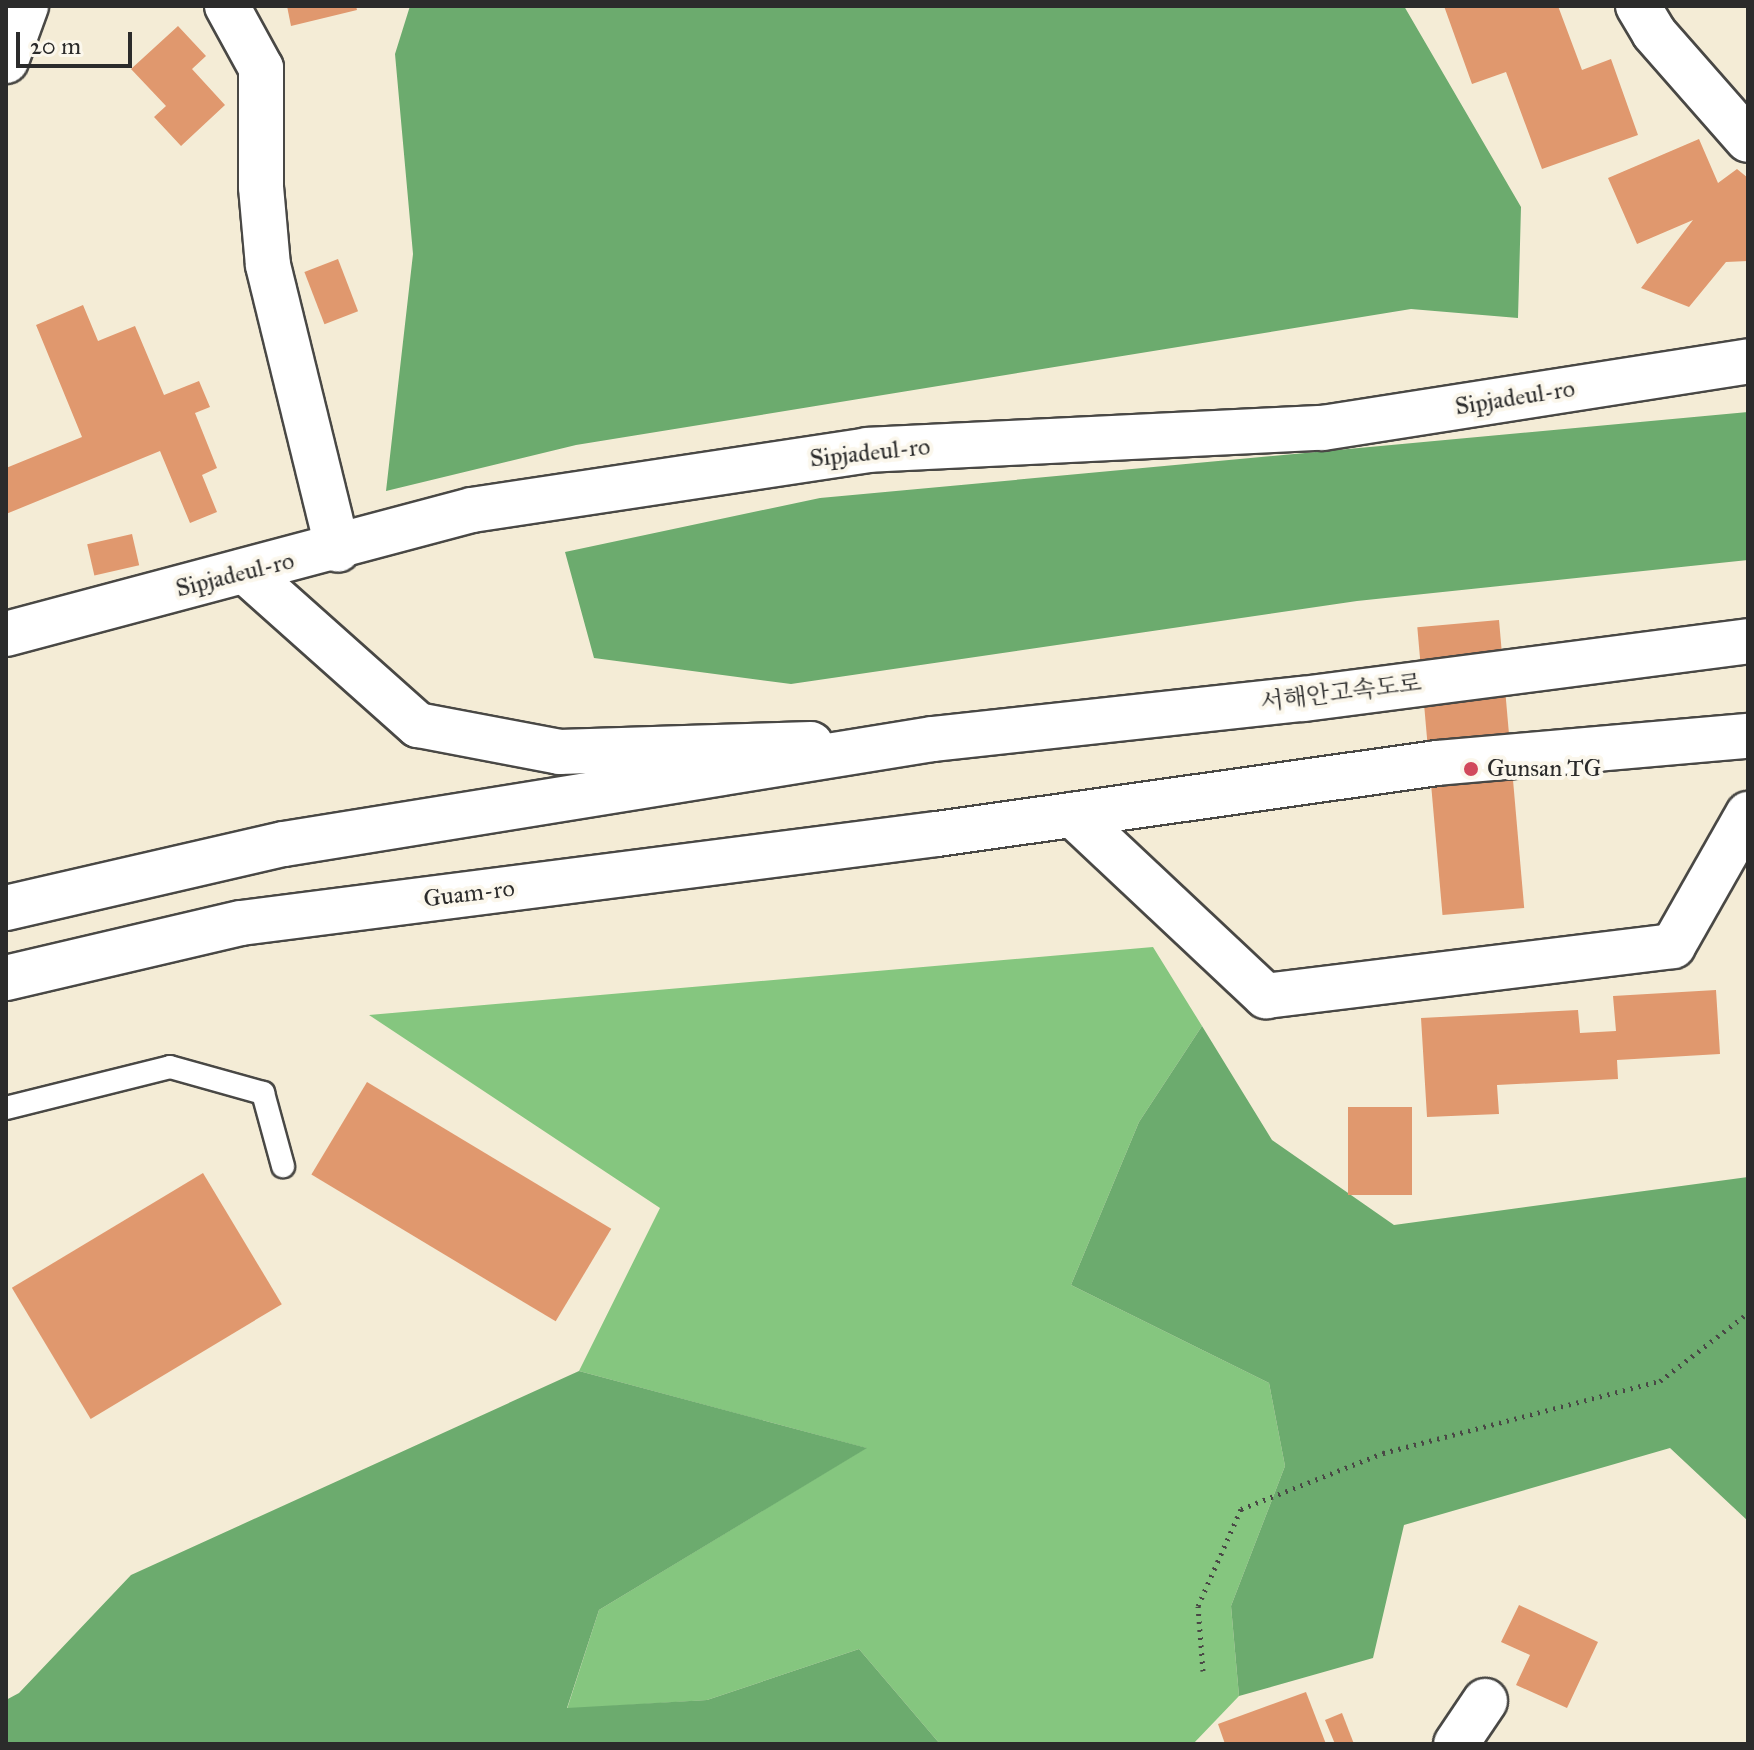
<!DOCTYPE html>
<html>
<head>
<meta charset="utf-8">
<style>
	body { margin:0 }
	#map { position:relative; width:1754px; height:1750px; overflow:hidden; background:#f4ecd6; font-family:"IM FELL Great Primer","Noto Serif KR",serif }
	div>[style] { position:absolute }
	.green>* { inset:0; background:#85c67f }
	.forest>* { inset:0; background:#6cab6e }
	.building>* { inset:0; background:#e0986e; transform-origin:0 0 }
	.path>* { height:5px; margin-top:-2.5px; transform-origin:0; background:repeating-linear-gradient(90deg,#494845 0 2px,transparent 0 8px) }
	.roads { filter:drop-shadow(2px 0 #494845) drop-shadow(-2px 0 #494845) drop-shadow(0 2px #494845) drop-shadow(0 -2px #494845) }
	.service>* { height:22px; margin:-11px; padding:0 11px; transform-origin:11px; border-radius:11px; background:#fff }
	.minor>* { height:44px; margin:-22px; padding:0 22px; transform-origin:22px; border-radius:22px; background:#fff }
	.secondary>* { height:44px; margin:-22px; padding:0 22px; transform-origin:22px; border-radius:22px; background:#fff }
	.primary>* { height:44px; margin:-22px; padding:0 22px; transform-origin:22px; border-radius:22px; background:#fff }
	.motorway>* { height:44px; margin:-22px; padding:0 22px; transform-origin:22px; border-radius:22px; background:#fff }
	.dots>* { width:22px; height:22px; translate:-50% -50%; box-sizing:border-box; border:4px solid #fbf7ec; border-radius:50% }
	span { translate:-50% -50%; white-space:nowrap; text-align:center; line-height:1.15; -webkit-text-stroke:8px #fbf7ec; paint-order:stroke }
	.street-label { font-size:24px; color:#2b2b2b }
	.poi-label { font-size:24px; color:#2b2b2b }
	.left { translate:0 -50%; text-align:left }
	.frame { position:absolute; inset:0; border:8px solid #2b2b2b; pointer-events:none }
	.scale { position:absolute; left:16px; top:32px; width:116px; height:36px; box-sizing:border-box; border:4px solid #2b2b2b; border-top:0; padding-left:10px; font-size:24px; line-height:28px; white-space:nowrap; color:#2b2b2b; -webkit-text-stroke:6px #fbf7ec; paint-order:stroke }
</style>
</head>
<body>
<div id="map">
	<div class="green">
		<div style="clip-path:polygon(1153px 947px,1202px 1026px,1139px 1122px,1071px 1285px,1269px 1383px,1285px 1466px,1231px 1606px,1239px 1696px,1193px 1744px,940px 1744px,859px 1649px,707px 1700px,567px 1709px,599px 1610px,866px 1448px,579px 1371px,660px 1208px,369px 1015px)"></div>
	</div>
	<div class="forest">
		<div style="clip-path:polygon(410px 6px,1404px 6px,1521px 207px,1518px 318px,1411px 309px,576px 445px,386px 491px,413px 254px,395px 54px)"></div>
		<div style="clip-path:polygon(1748px 412px,1748px 560px,1357px 601px,791px 684px,594px 658px,565px 552px,820px 498px)"></div>
		<div style="clip-path:polygon(1202px 1026px,1272px 1140px,1394px 1225px,1748px 1177px,1748px 1521px,1670px 1448px,1404px 1525px,1373px 1658px,1239px 1696px,1231px 1606px,1285px 1466px,1269px 1383px,1071px 1285px,1139px 1122px)"></div>
		<div style="clip-path:polygon(579px 1371px,867px 1448px,599px 1610px,567px 1708px,707px 1700px,859px 1649px,940px 1744px,6px 1744px,6px 1700px,19px 1693px,131px 1575px)"></div>
	</div>
	<div class="building">
		<div style="clip-path:polygon(287px 6px,356px 6px,357px 10px,291px 26px)"></div>
		<div style="clip-path:polygon(1444px 6px,1558px 6px,1582px 70px,1611px 59px,1638px 135px,1542px 169px,1506px 72px,1472px 84px)"></div>
		<div style="clip-path:polygon(178px 26px,206px 56px,192px 69px,225px 105px,181px 146px,154px 117px,166px 106px,131px 69px)"></div>
		<div style="clip-path:polygon(1699px 139px,1718px 183px,1737px 169px,1748px 178px,1748px 261px,1726px 262px,1689px 307px,1641px 288px,1693px 220px,1637px 244px,1608px 178px)"></div>
		<div style="left:338px;top:259px;width:56px;height:36px;rotate:69deg"></div>
		<div style="clip-path:polygon(83px 305px,98px 341px,135px 326px,164px 395px,199px 381px,210px 407px,195px 413px,217px 468px,202px 475px,217px 512px,190px 523px,160px 451px,6px 514px,6px 468px,82px 437px,36px 325px)"></div>
		<div style="left:132px;top:534px;width:32px;height:46px;rotate:77deg"></div>
		<div style="left:1499px;top:620px;width:289px;height:82px;rotate:85deg"></div>
		<div style="clip-path:polygon(1716px 990px,1720px 1054px,1617px 1060px,1618px 1079px,1497px 1085px,1499px 1114px,1427px 1117px,1421px 1018px,1578px 1010px,1580px 1033px,1616px 1031px,1613px 996px)"></div>
		<div style="left:367px;top:1082px;width:285px;height:108px;rotate:31deg"></div>
		<div style="left:1348px;top:1107px;width:64px;height:88px"></div>
		<div style="left:203px;top:1173px;width:153px;height:223px;rotate:59deg"></div>
		<div style="clip-path:polygon(1519px 1605px,1598px 1642px,1567px 1708px,1516px 1685px,1530px 1655px,1501px 1642px)"></div>
		<div style="clip-path:polygon(1306px 1692px,1326px 1744px,1225px 1744px,1218px 1724px)"></div>
		<div style="clip-path:polygon(1342px 1713px,1354px 1744px,1335px 1744px,1325px 1720px)"></div>
	</div>
	<div class="path">
		<div style="left:1203px;top:1671px;width:65px;rotate:-94.4deg"></div>
		<div style="left:1198px;top:1606px;width:106px;rotate:-66.1deg"></div>
		<div style="left:1241px;top:1509px;width:153px;rotate:-21.5deg"></div>
		<div style="left:1383px;top:1453px;width:286px;rotate:-14.6deg"></div>
		<div style="left:1660px;top:1381px;width:111px;rotate:-37.7deg"></div>
	</div>
	<div class="roads">
		<div class="service">
			<div style="left:6px;top:1108px;width:169px;rotate:-14deg"></div>
			<div style="left:170px;top:1067px;width:97px;rotate:15.6deg"></div>
			<div style="left:263px;top:1093px;width:76px;rotate:74.7deg"></div>
		</div>
		<div class="minor">
			<div style="left:227px;top:6px;width:71px;rotate:61.3deg"></div>
			<div style="left:261px;top:68px;width:119px;rotate:90deg"></div>
			<div style="left:261px;top:187px;width:78px;rotate:84.9deg"></div>
			<div style="left:268px;top:265px;width:293px;rotate:76.2deg"></div>
			<div style="left:1638px;top:6px;width:31px;rotate:59deg"></div>
			<div style="left:1654px;top:33px;width:142px;rotate:48.7deg"></div>
			<div style="left:6px;top:61px;width:59px;rotate:-70deg"></div>
			<div style="left:1456px;top:1744px;width:52px;rotate:-56deg"></div>
		</div>
		<div class="secondary">
			<div style="left:245px;top:571px;width:232px;rotate:41.7deg"></div>
			<div style="left:418px;top:725px;width:144px;rotate:10.8deg"></div>
			<div style="left:559px;top:752px;width:252px;rotate:-1.8deg"></div>
			<div style="left:6px;top:634px;width:482px;rotate:-14.9deg"></div>
			<div style="left:472px;top:510px;width:400px;rotate:-8.6deg"></div>
			<div style="left:867px;top:450px;width:456px;rotate:-2.8deg"></div>
			<div style="left:1322px;top:428px;width:431px;rotate:-8.9deg"></div>
		</div>
		<div class="primary">
			<div style="left:6px;top:908px;width:285px;rotate:-13deg"></div>
			<div style="left:284px;top:844px;width:657px;rotate:-9.19deg"></div>
			<div style="left:6px;top:978px;width:241px;rotate:-13.2deg"></div>
			<div style="left:241px;top:923px;width:702px;rotate:-7.29deg"></div>
		</div>
		<div class="motorway">
			<div style="left:933px;top:739px;width:372px;rotate:-6.2deg"></div>
			<div style="left:1303px;top:699px;width:449px;rotate:-7.4deg"></div>
			<div style="left:1073px;top:815px;width:265px;rotate:43.2deg"></div>
			<div style="left:1266px;top:996px;width:410px;rotate:-7deg"></div>
			<div style="left:1673px;top:946px;width:152px;rotate:-60.4deg"></div>
			<div style="left:937px;top:834px;width:505px;rotate:-8.08deg"></div>
			<div style="left:1437px;top:763px;width:312px;rotate:-5deg"></div>
		</div>
	</div>
	<div class="dots">
		<div style="left:1471px;top:769px;background:#d1495b"></div>
	</div>
	<div class="street-label">
		<span style="left:1515px;top:398px;rotate:-9deg">Sipjadeul-ro</span>
		<span style="left:870px;top:453px;rotate:-6deg">Sipjadeul-ro</span>
		<span style="left:235px;top:575px;rotate:-14deg">Sipjadeul-ro</span>
		<span style="left:1341px;top:693px;rotate:-7deg">서해안고속도로</span>
		<span style="left:469px;top:894px;rotate:-7deg">Guam-ro</span>
	</div>
	<div class="poi-label">
		<span class="left" style="left:1487px;top:769px">Gunsan TG</span>
	</div>
	<div class="frame"></div>
	<div class="scale">20 m</div>
</div>
</body>
</html>
